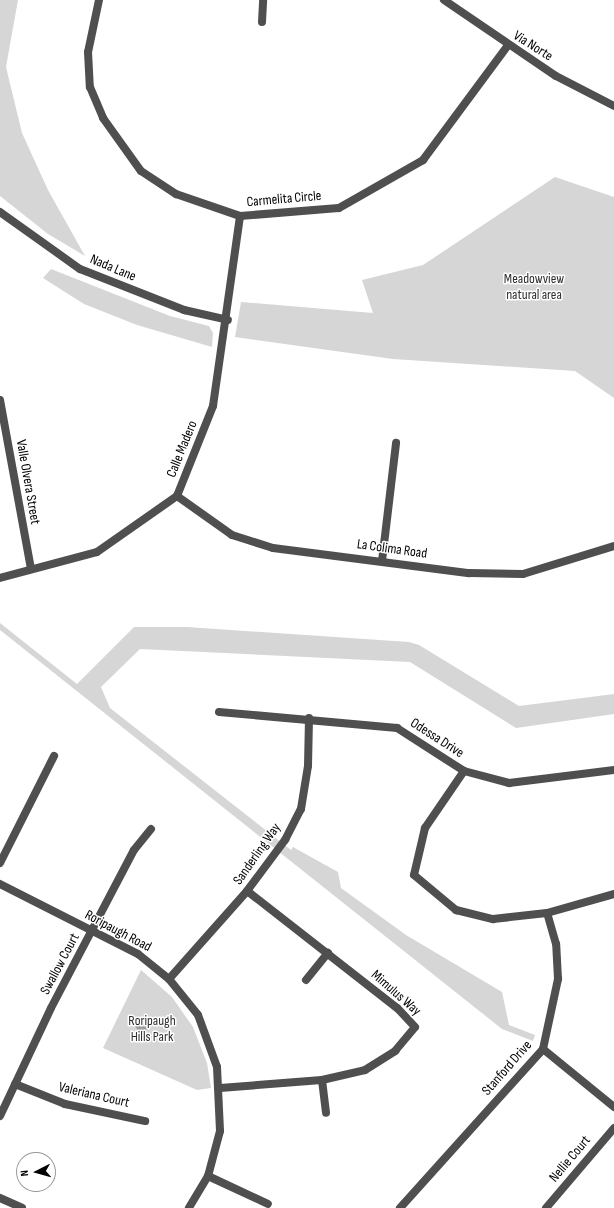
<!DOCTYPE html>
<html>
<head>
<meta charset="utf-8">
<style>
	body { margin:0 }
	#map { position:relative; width:614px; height:1208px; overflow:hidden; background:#fff; font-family:"Sofia Sans Condensed",sans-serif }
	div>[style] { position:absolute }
	.green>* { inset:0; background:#d6d6d6 }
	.water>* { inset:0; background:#9d9d9d }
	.round { border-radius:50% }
	.minor>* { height:8px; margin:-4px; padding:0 4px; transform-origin:4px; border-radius:4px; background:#4f4f4f }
	.tertiary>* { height:8px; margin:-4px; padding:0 4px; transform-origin:4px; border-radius:4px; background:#4f4f4f }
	span { translate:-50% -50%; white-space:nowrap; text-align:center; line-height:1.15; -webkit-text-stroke:3px #fff; paint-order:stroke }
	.street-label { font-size:14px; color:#000 }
	.park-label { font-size:14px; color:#2d2d2d }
	.north { position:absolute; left:16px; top:1152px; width:40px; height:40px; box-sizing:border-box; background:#fff; border:1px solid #999; border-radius:50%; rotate:264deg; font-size:11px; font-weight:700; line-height:16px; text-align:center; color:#000 }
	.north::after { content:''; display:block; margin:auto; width:14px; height:18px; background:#000; clip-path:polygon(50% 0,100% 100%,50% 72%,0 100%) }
</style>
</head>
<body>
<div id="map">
	<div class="green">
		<div style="clip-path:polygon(0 0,18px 0,6px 67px,22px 133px,48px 190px,85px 256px,48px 234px,0 196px)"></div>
		<div style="clip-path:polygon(555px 177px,614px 197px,614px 398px,575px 371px,393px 359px,235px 337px,241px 302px,373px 313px,362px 280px,423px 265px)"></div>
		<div style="clip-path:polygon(51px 269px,170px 316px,209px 326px,213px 333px,212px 347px,137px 325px,84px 304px,43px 278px)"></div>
		<div style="clip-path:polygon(0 623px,77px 684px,134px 627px,187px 627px,409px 642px,419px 645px,519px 706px,614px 694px,614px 714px,516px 728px,410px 662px,140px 649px,101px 687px,110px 708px,291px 850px,293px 847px,338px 872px,341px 888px,406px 935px,502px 992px,509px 1025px,535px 1035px,533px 1041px,502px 1029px,0 630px)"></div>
		<div style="clip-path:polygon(141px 970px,172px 997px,193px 1027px,207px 1063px,211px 1088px,197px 1090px,103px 1048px)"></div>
	</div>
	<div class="water">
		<div class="round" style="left:135px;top:1017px;width:14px;height:14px"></div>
	</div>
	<div class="minor">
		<div style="left:99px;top:0;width:53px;rotate:101.9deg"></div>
		<div style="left:88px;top:52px;width:35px;rotate:87deg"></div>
		<div style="left:90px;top:87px;width:34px;rotate:67deg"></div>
		<div style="left:103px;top:118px;width:65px;rotate:54.4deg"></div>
		<div style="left:141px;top:171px;width:42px;rotate:33.3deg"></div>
		<div style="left:176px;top:194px;width:68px;rotate:19deg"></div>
		<div style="left:240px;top:216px;width:99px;rotate:-4.6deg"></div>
		<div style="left:339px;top:208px;width:97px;rotate:-29.7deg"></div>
		<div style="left:423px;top:160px;width:143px;rotate:-53.5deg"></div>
		<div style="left:262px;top:22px;width:22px;rotate:-87deg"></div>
		<div style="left:0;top:212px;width:98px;rotate:35.5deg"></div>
		<div style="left:80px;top:269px;width:112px;rotate:21.5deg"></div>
		<div style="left:184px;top:310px;width:45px;rotate:12.8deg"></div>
		<div style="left:0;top:400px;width:172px;rotate:79.6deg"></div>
		<div style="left:177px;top:496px;width:67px;rotate:35.3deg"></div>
		<div style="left:232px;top:535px;width:43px;rotate:17.6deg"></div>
		<div style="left:273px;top:548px;width:198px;rotate:7.3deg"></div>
		<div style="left:469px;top:573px;width:54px;rotate:1.1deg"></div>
		<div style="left:523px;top:574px;width:95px;rotate:-17.1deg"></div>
		<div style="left:382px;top:561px;width:119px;rotate:-83.2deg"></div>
		<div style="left:0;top:578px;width:100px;rotate:-15deg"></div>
		<div style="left:97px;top:552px;width:98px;rotate:-35deg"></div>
		<div style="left:177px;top:496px;width:97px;rotate:-68.2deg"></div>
		<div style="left:213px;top:406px;width:192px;rotate:-81.9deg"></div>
		<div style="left:219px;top:712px;width:179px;rotate:5.1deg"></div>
		<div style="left:397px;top:728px;width:80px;rotate:32.7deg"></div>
		<div style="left:464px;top:771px;width:47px;rotate:14.9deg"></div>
		<div style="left:509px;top:783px;width:106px;rotate:-7.1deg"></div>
		<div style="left:464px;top:771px;width:69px;rotate:124.4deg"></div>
		<div style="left:425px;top:828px;width:48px;rotate:103.2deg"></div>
		<div style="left:414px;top:875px;width:55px;rotate:39.8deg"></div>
		<div style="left:456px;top:910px;width:38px;rotate:14deg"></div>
		<div style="left:493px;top:919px;width:54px;rotate:-6.3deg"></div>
		<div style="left:547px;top:913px;width:70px;rotate:-15.8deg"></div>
		<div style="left:0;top:863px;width:120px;rotate:-63.2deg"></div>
		<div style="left:0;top:884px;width:155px;rotate:26.9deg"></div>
		<div style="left:138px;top:954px;width:40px;rotate:39deg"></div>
		<div style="left:169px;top:979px;width:46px;rotate:51.1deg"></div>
		<div style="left:198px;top:1015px;width:55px;rotate:69.9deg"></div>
		<div style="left:217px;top:1067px;width:64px;rotate:87.3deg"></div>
		<div style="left:220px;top:1131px;width:47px;rotate:104.9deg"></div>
		<div style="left:208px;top:1176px;width:37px;rotate:121deg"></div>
		<div style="left:169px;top:979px;width:118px;rotate:-48.4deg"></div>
		<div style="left:247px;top:891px;width:64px;rotate:-53.3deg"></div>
		<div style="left:285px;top:840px;width:35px;rotate:-63deg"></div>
		<div style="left:301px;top:809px;width:44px;rotate:-80.8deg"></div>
		<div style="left:308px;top:766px;width:48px;rotate:-88.8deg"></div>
		<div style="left:306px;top:980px;width:35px;rotate:-51deg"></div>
		<div style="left:543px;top:1049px;width:92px;rotate:39.2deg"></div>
		<div style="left:322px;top:1080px;width:33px;rotate:83deg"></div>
		<div style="left:15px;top:1084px;width:54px;rotate:21.8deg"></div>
		<div style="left:65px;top:1104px;width:82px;rotate:12deg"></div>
		<div style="left:220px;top:1088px;width:102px;rotate:-4.5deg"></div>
		<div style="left:322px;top:1080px;width:44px;rotate:-13.1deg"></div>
		<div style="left:365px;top:1070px;width:36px;rotate:-32deg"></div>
		<div style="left:395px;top:1051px;width:31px;rotate:-50deg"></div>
		<div style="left:415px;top:1027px;width:26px;rotate:-133deg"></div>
		<div style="left:397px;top:1008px;width:190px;rotate:-142deg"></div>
		<div style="left:0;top:1116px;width:119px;rotate:-64.7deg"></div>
		<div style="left:51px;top:1008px;width:178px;rotate:-62.3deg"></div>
		<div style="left:134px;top:850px;width:27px;rotate:-51deg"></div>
		<div style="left:208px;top:1176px;width:66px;rotate:25deg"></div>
		<div style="left:0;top:1198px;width:24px;rotate:24deg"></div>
		<div style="left:400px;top:1208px;width:214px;rotate:-48deg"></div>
		<div style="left:543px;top:1049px;width:72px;rotate:-77.9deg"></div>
		<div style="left:558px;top:979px;width:35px;rotate:-93deg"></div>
		<div style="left:556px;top:944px;width:32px;rotate:-106deg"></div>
		<div style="left:546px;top:1208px;width:105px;rotate:-49.6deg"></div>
	</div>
	<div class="tertiary">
		<div style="left:444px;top:0;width:135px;rotate:34.2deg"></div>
		<div style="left:556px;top:76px;width:65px;rotate:27.3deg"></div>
	</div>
	<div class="street-label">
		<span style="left:533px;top:46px;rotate:32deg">Via Norte</span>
		<span style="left:284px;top:199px;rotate:-5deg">Carmelita Circle</span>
		<span style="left:113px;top:268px;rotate:23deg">Nada Lane</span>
		<span style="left:182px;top:449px;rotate:-68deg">Calle Madero</span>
		<span style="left:28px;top:482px;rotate:80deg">Valle Olvera Street</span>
		<span style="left:392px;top:549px;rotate:8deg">La Colima Road</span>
		<span style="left:437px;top:738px;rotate:33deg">Odessa Drive</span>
		<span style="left:257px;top:854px;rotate:-55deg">Sanderling Way</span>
		<span style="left:118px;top:931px;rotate:28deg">Roripaugh Road</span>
		<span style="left:60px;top:964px;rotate:-62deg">Swallow Court</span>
		<span style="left:396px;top:993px;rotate:41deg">Mimulus Way</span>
		<span style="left:507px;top:1068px;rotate:-49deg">Stanford Drive</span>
		<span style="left:94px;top:1095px;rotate:13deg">Valeriana Court</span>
		<span style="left:570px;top:1159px;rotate:-50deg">Nellie Court</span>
	</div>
	<div class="park-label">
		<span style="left:534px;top:287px">Meadowview<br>natural area</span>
		<span style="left:152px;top:1029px">Roripaugh<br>Hills Park</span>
	</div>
	<div class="north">N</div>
</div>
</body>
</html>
